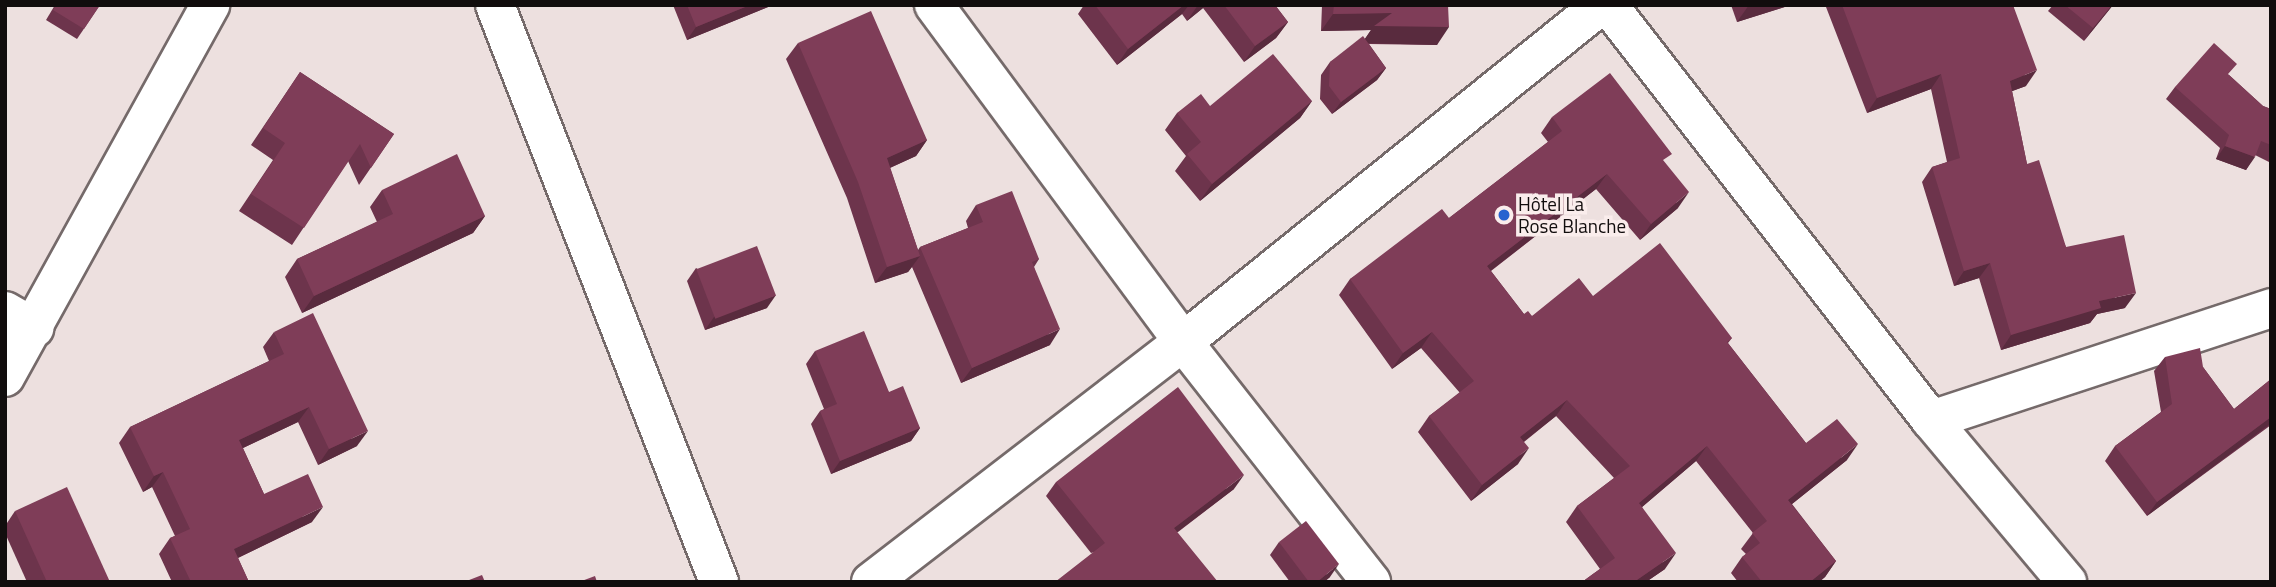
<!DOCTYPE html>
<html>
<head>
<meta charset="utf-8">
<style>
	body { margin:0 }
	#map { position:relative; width:2276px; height:587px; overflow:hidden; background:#ede0df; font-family:"Titillium Web",sans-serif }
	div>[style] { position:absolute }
	.roads { filter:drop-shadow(2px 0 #756a6a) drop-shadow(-2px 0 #756a6a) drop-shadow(0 2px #756a6a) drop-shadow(0 -2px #756a6a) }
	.minor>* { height:38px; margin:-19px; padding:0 19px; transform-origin:19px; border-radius:19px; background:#fff }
	.wall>* { inset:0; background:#6d344c }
	.shaded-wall>* { inset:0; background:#592b3e }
	.building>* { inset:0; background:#7f3d58; transform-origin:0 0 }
	.dots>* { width:19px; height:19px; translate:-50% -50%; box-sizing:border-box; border:4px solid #faedec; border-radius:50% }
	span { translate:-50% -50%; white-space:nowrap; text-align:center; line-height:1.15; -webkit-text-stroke:7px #faedec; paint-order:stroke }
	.poi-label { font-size:19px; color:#110d0d }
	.left { translate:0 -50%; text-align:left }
	.frame { position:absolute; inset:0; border:7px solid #110d0d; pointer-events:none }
</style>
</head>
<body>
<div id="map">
	<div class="roads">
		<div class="minor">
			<div style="left:495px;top:5px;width:619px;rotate:68.78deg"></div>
			<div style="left:934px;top:5px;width:419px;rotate:53.5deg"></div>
			<div style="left:1183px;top:342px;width:305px;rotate:51.9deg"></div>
			<div style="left:1608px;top:5px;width:526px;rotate:52.11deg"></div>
			<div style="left:1931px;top:420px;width:212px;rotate:50deg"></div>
			<div style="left:5px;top:311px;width:34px;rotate:30deg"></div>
			<div style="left:5px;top:377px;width:425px;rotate:-61.1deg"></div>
			<div style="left:1931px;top:420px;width:358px;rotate:-18.2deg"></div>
			<div style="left:871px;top:582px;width:394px;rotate:-37.6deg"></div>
			<div style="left:1183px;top:342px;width:537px;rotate:-38.88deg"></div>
		</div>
	</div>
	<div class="wall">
		<div style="clip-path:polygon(55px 5px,100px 5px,77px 39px,46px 20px)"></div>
		<div style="clip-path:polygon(673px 5px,773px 5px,687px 40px)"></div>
		<div style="clip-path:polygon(1084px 5px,1275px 5px,1288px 22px,1276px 38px,1244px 62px,1203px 8px,1187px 21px,1182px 14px,1117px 65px,1078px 14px)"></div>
		<div style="clip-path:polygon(1322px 5px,1452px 5px,1448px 6px,1437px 45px,1369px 44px,1386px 68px,1377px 80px,1332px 114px,1320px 99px,1321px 75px,1330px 62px,1365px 39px,1371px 30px,1321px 31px)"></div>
		<div style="clip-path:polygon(1731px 5px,1791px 5px,1737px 22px)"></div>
		<div style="clip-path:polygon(1827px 5px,2013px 5px,2026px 86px,2012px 91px,2027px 164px,2066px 247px,2125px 308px,2097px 314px,2090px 323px,2001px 350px,1979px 278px,1954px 286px,1922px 182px,1932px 167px,1947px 162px,1931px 89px,1867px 113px,1826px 7px)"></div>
		<div style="clip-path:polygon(2053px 5px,2113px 5px,2084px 41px,2048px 11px)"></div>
		<div style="clip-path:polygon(798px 43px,927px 140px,916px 156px,890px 168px,918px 250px,920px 247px,968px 228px,966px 221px,976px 205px,1039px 259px,1034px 267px,1050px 345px,961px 383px,912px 267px,908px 272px,875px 283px,847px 198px,786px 59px)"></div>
		<div style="clip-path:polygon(300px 72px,394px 134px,359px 185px,348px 161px,292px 245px,239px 211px,273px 160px,251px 145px)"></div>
		<div style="clip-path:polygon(2229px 75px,2263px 106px,2271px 109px,2271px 163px,2255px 155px,2246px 170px,2216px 159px,2220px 148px,2166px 99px,2175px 87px)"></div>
		<div style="clip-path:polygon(1312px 101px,1300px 118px,1200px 201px,1175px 171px,1186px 156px,1165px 130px,1177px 113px,1210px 106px)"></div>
		<div style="clip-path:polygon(1552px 117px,1665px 163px,1678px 208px,1640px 240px,1596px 189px,1491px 271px,1524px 314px,1532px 316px,1593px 296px,1732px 338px,1728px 343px,1806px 443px,1847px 460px,1792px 504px,1836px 561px,1825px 577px,1819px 582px,1738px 582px,1731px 573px,1742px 557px,1746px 554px,1741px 549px,1753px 533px,1696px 461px,1642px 507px,1665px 569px,1646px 582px,1582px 582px,1600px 569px,1566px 522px,1577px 506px,1614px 478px,1556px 416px,1524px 442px,1518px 464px,1471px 501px,1418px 432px,1429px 416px,1460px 393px,1421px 348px,1392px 369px,1339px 295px,1350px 279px,1449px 218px,1548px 142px,1541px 133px)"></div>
		<div style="clip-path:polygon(382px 190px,485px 216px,473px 233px,302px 313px,285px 277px,297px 259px,377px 222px,370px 207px)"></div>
		<div style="clip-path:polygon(696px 268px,767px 308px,705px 330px,687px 281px)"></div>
		<div style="clip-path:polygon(274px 332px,357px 446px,318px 465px,298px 422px,243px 448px,264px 494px,312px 522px,238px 558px,249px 582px,172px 582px,159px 554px,170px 538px,175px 536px,152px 487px,143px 492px,119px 443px,130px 427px,269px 361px,263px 347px)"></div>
		<div style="clip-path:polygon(815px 351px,889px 392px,920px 428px,911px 441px,831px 474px,811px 424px,820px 411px,824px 409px,806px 364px)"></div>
		<div style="clip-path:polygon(2165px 357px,2203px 367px,2234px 409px,2271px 379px,2271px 425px,2147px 516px,2105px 461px,2115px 446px,2161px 412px,2154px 371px)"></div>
		<div style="clip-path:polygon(1056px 482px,1234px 489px,1178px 532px,1091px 553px,1046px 496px)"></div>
		<div style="clip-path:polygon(15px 511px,110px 582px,27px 582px,5px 533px,5px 526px)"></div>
		<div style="clip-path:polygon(1279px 542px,1330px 577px,1324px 582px,1290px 582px,1270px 555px)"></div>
	</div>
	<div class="shaded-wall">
		<div style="clip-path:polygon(750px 5px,773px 5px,687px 40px,696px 27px)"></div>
		<div style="clip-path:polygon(1184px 5px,1189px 5px,1182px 14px,1117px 65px,1128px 49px)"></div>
		<div style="clip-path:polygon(1198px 5px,1205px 5px,1203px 8px,1187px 21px)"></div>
		<div style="clip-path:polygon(1749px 5px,1791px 5px,1737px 22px)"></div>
		<div style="clip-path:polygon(2112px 5px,2113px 5px,2084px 41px,2093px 28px)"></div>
		<div style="clip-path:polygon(1392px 13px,1449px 27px,1437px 45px,1362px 43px,1371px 30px,1321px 31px,1333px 14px)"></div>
		<div style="clip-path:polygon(1288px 22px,1276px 38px,1244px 62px,1255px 46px)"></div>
		<div style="clip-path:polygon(1386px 68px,1377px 80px,1332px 114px,1341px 102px)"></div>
		<div style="clip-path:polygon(2037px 70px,2026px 86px,1999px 96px,2010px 81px)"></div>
		<div style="clip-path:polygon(1941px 74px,1931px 89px,1867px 113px,1877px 98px)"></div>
		<div style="clip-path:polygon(1312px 101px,1300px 118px,1200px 201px,1212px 184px)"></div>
		<div style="clip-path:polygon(927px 140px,916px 156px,876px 174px,887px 158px)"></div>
		<div style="clip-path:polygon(2225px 146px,2255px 157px,2246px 170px,2216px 159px)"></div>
		<div style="clip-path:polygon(1607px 174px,1596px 189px,1476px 282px,1487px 266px)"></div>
		<div style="clip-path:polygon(1689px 192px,1678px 208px,1640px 240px,1651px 224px)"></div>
		<div style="clip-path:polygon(485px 216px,473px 233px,302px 313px,314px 296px)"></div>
		<div style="clip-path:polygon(920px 256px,908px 272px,875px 283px,887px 267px)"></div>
		<div style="clip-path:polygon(1990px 263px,1979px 278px,1954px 286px,1964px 271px)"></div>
		<div style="clip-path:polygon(2136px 293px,2125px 308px,2097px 314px,2090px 323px,2001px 350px,2011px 335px,2099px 301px)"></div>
		<div style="clip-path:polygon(776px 295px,767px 308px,705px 330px,714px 317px)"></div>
		<div style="clip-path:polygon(1060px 329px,1050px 345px,961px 383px,972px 368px)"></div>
		<div style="clip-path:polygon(1432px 332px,1421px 348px,1392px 369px,1403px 353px)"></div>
		<div style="clip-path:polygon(1567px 400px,1556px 416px,1509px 453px,1520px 437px)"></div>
		<div style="clip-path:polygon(309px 407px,298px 422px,228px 455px,239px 440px)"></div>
		<div style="clip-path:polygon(2271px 417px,2270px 424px,2147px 516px,2157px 502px)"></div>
		<div style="clip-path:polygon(920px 428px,911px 441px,831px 474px,840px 461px)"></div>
		<div style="clip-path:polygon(368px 431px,357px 446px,318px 465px,329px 449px)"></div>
		<div style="clip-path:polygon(1858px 444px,1847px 460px,1777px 516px,1788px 500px)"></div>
		<div style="clip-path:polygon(1707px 446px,1696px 461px,1628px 519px,1639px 503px)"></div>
		<div style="clip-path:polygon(1529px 448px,1518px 464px,1471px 501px,1482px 485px)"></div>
		<div style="clip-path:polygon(163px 472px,152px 487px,143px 492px,154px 476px)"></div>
		<div style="clip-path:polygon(1244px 475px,1234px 489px,1164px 542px,1174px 528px)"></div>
		<div style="clip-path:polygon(323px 507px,312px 522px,223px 565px,234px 549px)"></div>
		<div style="clip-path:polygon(1676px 553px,1665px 569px,1646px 582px,1634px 582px)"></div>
		<div style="clip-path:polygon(1836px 561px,1825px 577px,1819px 582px,1810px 582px)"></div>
		<div style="clip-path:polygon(1339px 564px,1330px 577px,1324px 582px,1317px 582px)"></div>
	</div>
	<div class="building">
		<div style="clip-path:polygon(56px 5px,100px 5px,84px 29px,53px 10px)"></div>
		<div style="clip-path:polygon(687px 5px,750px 5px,696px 27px)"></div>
		<div style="clip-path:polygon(1095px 5px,1184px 5px,1128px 49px)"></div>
		<div style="clip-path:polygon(1224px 5px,1275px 5px,1288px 22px,1255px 46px)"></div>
		<div style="clip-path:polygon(1334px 5px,1448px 5px,1449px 27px,1374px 26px,1392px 13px,1333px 14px)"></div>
		<div style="clip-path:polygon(1842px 5px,2013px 5px,2037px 70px,2010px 81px,2027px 164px,2039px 160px,2066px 247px,2124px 235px,2136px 293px,2099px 301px,2101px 308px,2011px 335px,1990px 263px,1964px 271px,1932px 167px,1960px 158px,1941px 74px,1877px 98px)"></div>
		<div style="clip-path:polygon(2065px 5px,2112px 5px,2093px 28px)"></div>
		<div style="clip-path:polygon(871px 11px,927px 140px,887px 158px,920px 256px,887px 267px,858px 182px,798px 43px)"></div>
		<div style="clip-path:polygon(1363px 36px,1386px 68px,1341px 102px,1329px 86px,1330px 62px)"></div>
		<div style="clip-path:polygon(2214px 43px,2237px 64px,2228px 74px,2263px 106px,2271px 109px,2271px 145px,2261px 141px,2255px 157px,2225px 146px,2229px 135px,2175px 87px)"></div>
		<div style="clip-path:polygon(1273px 54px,1312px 101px,1212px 184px,1187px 154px,1201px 142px,1177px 113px,1201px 94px,1210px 106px)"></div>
		<div style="clip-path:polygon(300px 72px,394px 134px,371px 168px,360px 144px,304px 228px,251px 194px,285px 143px,263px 128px)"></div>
		<div style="clip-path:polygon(1610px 73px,1672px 154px,1663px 160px,1689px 192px,1651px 224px,1607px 174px,1487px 266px,1524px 314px,1528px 311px,1532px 316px,1579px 278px,1593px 296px,1660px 243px,1732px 338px,1727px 342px,1806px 443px,1837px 419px,1858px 444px,1788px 500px,1836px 561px,1810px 582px,1762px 582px,1742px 557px,1760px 543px,1752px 533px,1767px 521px,1707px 446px,1639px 503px,1676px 553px,1634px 582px,1582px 582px,1615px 558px,1577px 506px,1630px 466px,1567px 400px,1520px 437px,1529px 448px,1482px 485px,1429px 416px,1474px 381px,1432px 332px,1403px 353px,1350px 279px,1442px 209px,1449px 218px,1562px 131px,1552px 117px)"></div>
		<div style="clip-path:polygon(457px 154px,485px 216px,314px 296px,297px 259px,393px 214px,382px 190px)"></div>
		<div style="clip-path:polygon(1012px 191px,1039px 259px,1032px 262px,1060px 329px,972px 368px,920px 247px,983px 222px,976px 205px)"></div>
		<div style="left:757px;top:246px;width:53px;height:65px;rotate:69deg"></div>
		<div style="clip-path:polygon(313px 313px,368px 431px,329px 449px,309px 407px,239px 440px,264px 494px,308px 474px,323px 507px,234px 549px,249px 582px,191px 582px,170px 538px,190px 529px,163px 472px,154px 476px,130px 427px,284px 354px,274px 332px)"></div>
		<div style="clip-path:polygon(864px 331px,889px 392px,903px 386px,920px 428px,840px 461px,820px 411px,837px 404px,815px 351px)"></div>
		<div style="clip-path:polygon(2200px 348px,2203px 367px,2234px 409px,2271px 379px,2271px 417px,2157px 502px,2115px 446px,2172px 404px,2165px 357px)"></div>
		<div style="clip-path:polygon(1178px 387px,1244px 475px,1174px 528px,1218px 582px,1055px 582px,1105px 543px,1056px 482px)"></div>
		<div style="clip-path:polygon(67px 487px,110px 582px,47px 582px,15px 511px)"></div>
		<div style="clip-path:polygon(1306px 521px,1339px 564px,1317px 582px,1309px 582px,1279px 542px)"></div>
		<div style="clip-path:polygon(482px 575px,485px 582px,464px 582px)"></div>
		<div style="clip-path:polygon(595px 576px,597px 582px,579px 582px)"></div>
	</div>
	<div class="dots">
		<div style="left:1504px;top:215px;background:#2762cf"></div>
	</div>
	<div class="poi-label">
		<span class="left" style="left:1518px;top:215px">Hôtel La<br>Rose Blanche</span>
	</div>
	<div class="frame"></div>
</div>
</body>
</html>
